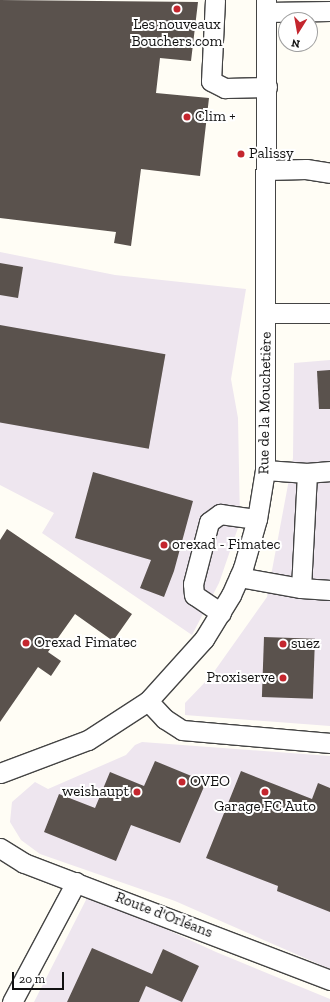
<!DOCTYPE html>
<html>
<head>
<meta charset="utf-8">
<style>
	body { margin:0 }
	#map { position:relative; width:330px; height:1002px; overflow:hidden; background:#fffdf5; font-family:"Zilla Slab",serif }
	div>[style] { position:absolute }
	.industrial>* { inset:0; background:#eee6ef }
	.building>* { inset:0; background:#5a524d; transform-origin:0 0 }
	.roads { filter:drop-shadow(1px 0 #444) drop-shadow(-1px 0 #444) drop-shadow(0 1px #444) drop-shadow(0 -1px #444) }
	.minor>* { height:19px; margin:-9.5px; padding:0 9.5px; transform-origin:9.5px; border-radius:9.5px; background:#fff }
	.dots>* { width:11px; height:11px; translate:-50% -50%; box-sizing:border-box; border:2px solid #fff; border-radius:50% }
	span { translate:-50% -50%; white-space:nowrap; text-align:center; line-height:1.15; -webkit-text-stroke:4px #fff; paint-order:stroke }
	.poi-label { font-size:15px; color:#111 }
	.left { translate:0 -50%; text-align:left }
	.right { translate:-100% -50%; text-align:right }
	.street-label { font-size:15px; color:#111 }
	.north { position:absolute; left:278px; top:12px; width:40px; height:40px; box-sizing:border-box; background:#fff; border:1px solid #a0a0a0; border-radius:50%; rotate:191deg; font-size:11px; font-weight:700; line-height:16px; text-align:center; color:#111 }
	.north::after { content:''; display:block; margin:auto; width:14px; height:18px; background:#c4262e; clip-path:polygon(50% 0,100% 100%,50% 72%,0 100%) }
	.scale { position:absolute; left:12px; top:972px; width:52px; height:18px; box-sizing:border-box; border:2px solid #111; border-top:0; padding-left:5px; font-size:12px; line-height:14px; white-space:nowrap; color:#111; -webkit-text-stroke:3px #fff; paint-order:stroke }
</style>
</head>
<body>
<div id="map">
	<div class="industrial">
		<div style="clip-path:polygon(0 252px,115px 275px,246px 289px,231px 379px,238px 418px,240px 522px,219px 583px,192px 635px,42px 533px,54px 513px,0 485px)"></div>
		<div style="clip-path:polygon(330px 360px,330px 726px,185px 715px,185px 703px,211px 676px,267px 597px,293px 458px,294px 363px)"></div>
		<div style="clip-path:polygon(142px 742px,330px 756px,330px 969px,175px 901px,40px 854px,21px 840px,10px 822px,12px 802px,35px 782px,48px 789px,126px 755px,135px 745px)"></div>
		<div style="clip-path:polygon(89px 894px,216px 952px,330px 999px,330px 1002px,34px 1002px)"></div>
	</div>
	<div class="building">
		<div style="clip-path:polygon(0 0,198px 2px,191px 61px,160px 58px,156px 93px,209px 98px,200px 176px,141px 169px,131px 246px,114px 243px,116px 232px,0 218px)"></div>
		<div style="clip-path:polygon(0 263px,23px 267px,18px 298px,0 295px)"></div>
		<div style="left:0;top:325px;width:168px;height:96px;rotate:10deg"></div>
		<div style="clip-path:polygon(330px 370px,330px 409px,319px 409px,317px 371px)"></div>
		<div style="clip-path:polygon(93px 472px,193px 501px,174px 571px,164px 597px,140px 588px,151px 560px,75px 538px)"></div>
		<div style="clip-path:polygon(7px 529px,132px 614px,113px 641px,75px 614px,48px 652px,61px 661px,51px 676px,38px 667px,0 722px,0 540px)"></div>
		<div style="left:264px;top:637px;width:51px;height:60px;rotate:2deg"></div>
		<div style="clip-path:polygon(155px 761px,206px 782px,180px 843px,131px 825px,116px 861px,44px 832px,59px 794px,95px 808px,110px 772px,144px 786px)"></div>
		<div style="clip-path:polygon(241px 771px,312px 799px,318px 783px,330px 788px,330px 912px,277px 891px,278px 886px,206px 858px)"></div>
		<div style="clip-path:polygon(92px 948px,152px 974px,163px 949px,199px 966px,182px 1002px,146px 986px,139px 1002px,67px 1002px)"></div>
	</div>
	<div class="roads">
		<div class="minor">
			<div style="left:215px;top:0;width:81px;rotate:92.8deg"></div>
			<div style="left:211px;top:81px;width:16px;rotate:27deg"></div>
			<div style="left:225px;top:88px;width:42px;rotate:-1.4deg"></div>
			<div style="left:266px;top:12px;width:64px;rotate:-0.9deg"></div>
			<div style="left:266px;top:170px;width:40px;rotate:-1.4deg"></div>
			<div style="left:306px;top:169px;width:24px;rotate:9deg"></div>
			<div style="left:266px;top:313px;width:64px"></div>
			<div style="left:307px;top:473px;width:23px;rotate:-5deg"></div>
			<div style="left:239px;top:577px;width:63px;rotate:10.1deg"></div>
			<div style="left:301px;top:588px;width:115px;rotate:-87deg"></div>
			<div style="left:307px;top:473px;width:42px;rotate:-175.9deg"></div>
			<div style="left:301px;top:588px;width:29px;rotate:4deg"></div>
			<div style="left:221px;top:613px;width:32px;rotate:-146deg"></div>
			<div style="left:194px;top:595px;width:11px;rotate:-95deg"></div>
			<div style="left:193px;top:584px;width:64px;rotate:-75.5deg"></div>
			<div style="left:209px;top:522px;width:14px;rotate:-36deg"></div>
			<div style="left:220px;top:514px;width:37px;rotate:8deg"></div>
			<div style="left:148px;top:701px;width:25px;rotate:47deg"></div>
			<div style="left:165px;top:719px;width:20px;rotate:33deg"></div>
			<div style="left:182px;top:730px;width:149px;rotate:5deg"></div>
			<div style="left:0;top:773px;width:94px;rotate:-20.6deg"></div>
			<div style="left:88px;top:740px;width:72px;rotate:-33deg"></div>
			<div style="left:148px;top:701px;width:84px;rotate:-47.9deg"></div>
			<div style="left:204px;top:639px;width:52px;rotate:-58.5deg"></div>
			<div style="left:231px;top:595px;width:30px;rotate:-66deg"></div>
			<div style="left:243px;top:568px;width:51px;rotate:-74.1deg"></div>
			<div style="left:257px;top:519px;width:50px;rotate:-80.7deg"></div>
			<div style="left:265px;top:470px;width:470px;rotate:-89.9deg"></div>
			<div style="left:0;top:848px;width:28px;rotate:32deg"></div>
			<div style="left:24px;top:863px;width:328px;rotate:20.9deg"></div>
			<div style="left:12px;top:1002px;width:136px;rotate:-61.9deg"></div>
		</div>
	</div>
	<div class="dots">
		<div style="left:177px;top:9px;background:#c4262e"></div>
		<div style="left:187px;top:117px;background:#c4262e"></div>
		<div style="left:241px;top:154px;background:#c4262e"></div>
		<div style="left:164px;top:545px;background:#c4262e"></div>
		<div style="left:26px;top:643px;background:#c4262e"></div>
		<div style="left:283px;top:644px;background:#c4262e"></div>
		<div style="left:283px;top:678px;background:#c4262e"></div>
		<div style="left:182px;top:782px;background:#c4262e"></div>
		<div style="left:137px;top:792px;background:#c4262e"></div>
		<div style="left:265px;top:792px;background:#c4262e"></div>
	</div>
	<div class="poi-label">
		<span style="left:177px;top:33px">Les nouveaux<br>Bouchers.com</span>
		<span class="left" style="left:195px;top:117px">Clim +</span>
		<span class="left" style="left:249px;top:154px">Palissy</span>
		<span class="left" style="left:172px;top:545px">orexad - Fimatec</span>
		<span class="left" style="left:34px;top:643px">Orexad Fimatec</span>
		<span class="left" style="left:291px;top:644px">suez</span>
		<span class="right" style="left:275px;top:678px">Proxiserve</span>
		<span class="left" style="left:190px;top:782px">OVEO</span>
		<span class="right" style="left:129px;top:792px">weishaupt</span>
		<span style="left:265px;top:807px">Garage FC Auto</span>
	</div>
	<div class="street-label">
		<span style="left:265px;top:403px;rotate:-89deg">Rue de la Mouchetière</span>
		<span style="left:164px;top:915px;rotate:21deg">Route d'Orléans</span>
	</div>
	<div class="north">N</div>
	<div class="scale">20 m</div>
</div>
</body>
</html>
